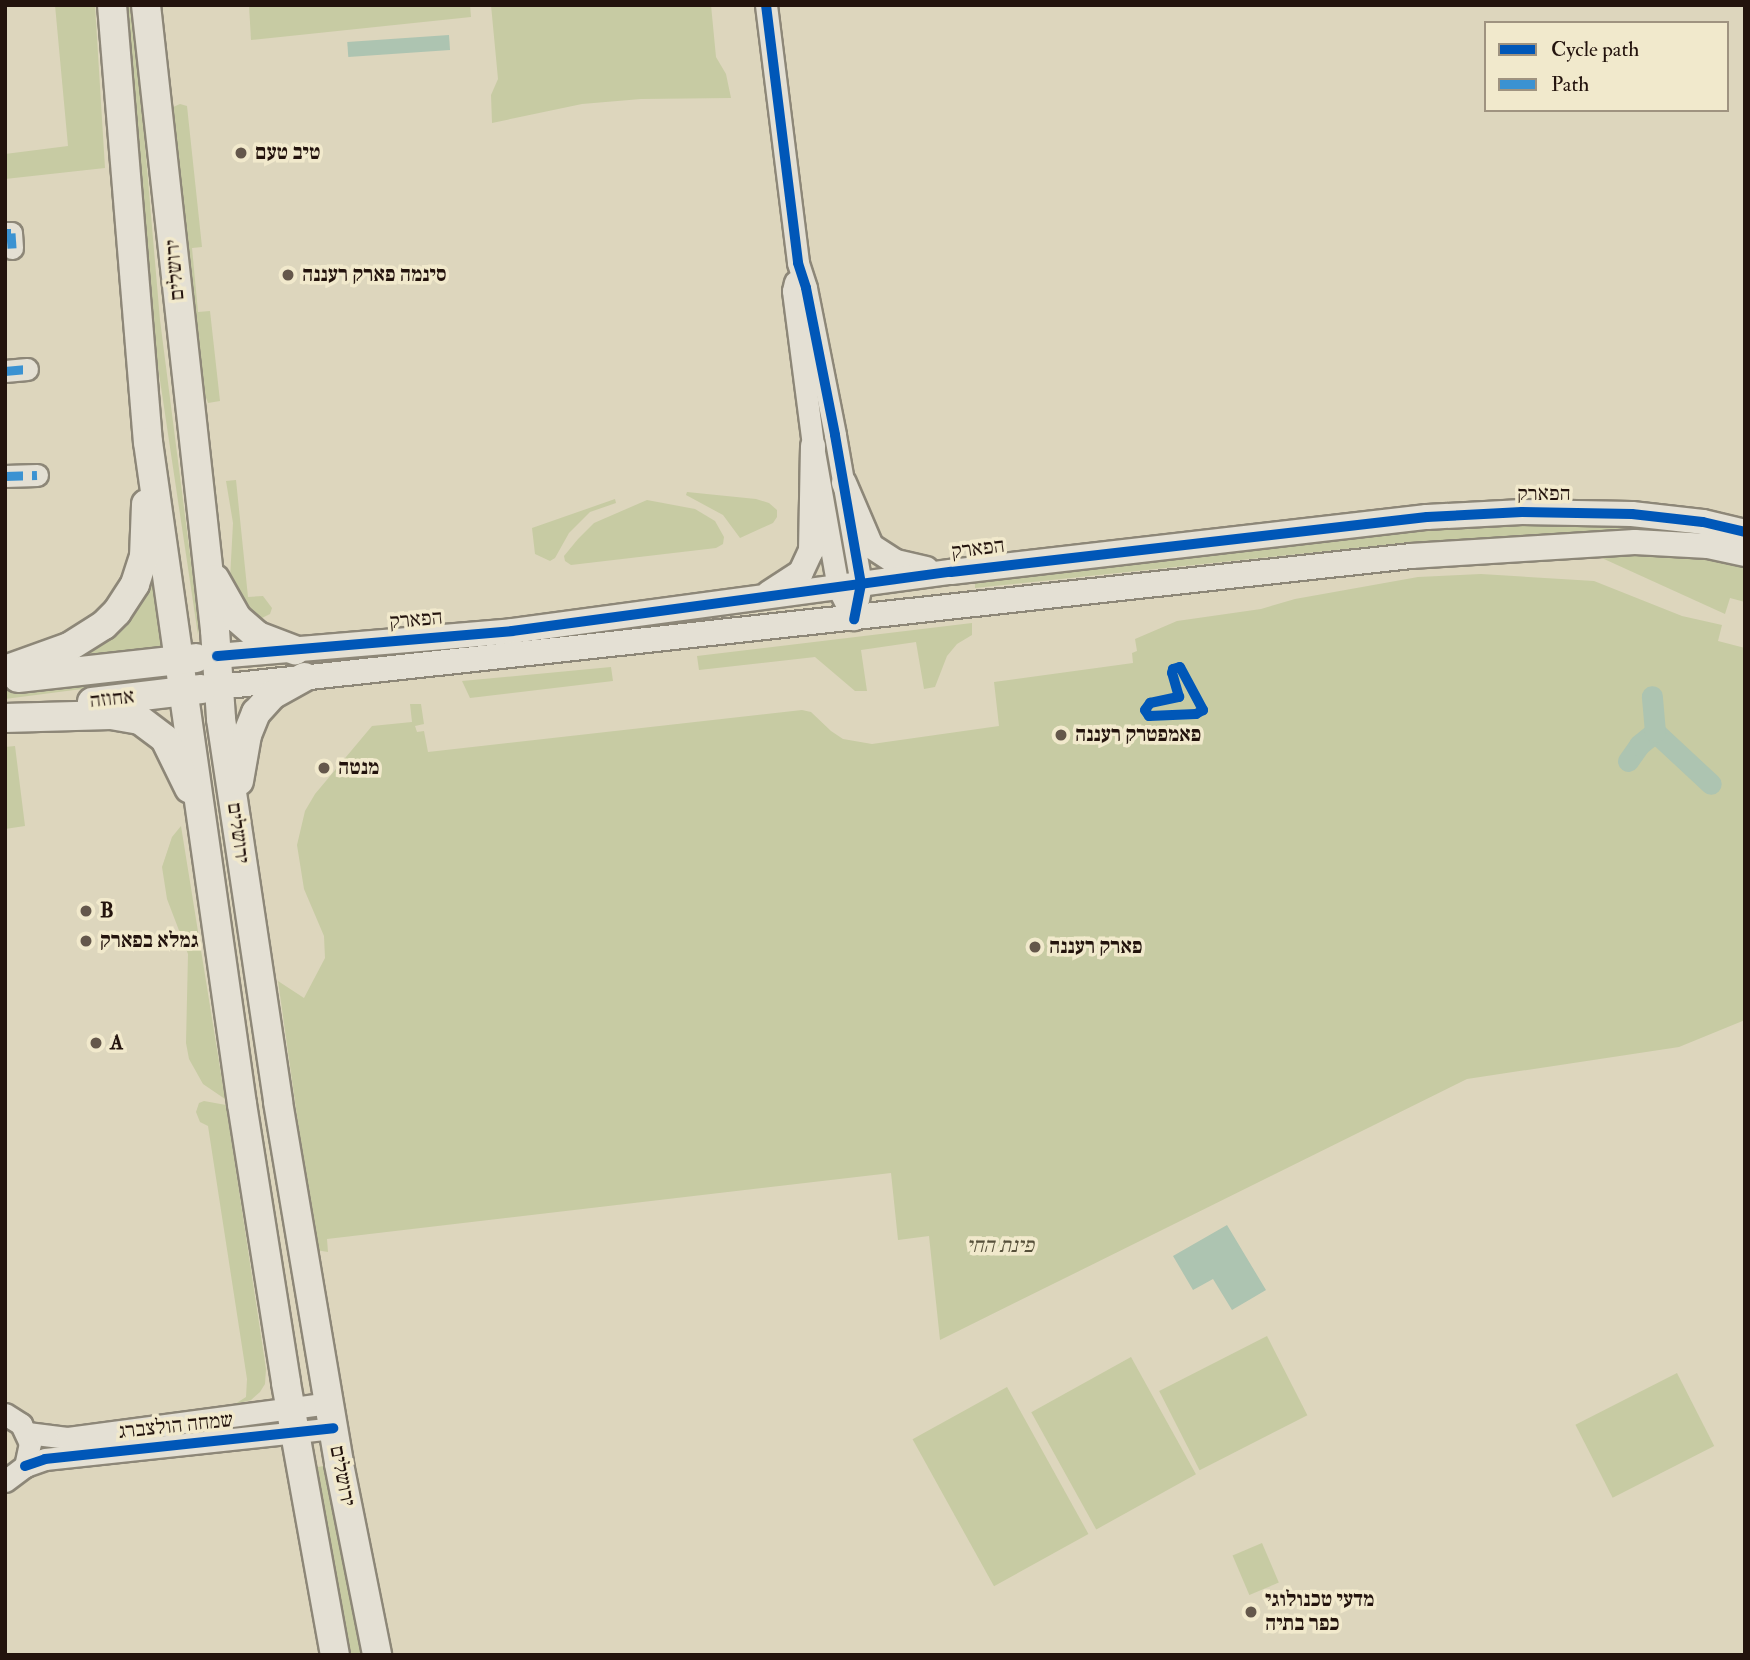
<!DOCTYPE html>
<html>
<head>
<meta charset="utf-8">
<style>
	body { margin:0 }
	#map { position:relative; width:1750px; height:1660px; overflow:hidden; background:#ddd6bd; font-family:"IM FELL Double Pica","Frank Ruhl Libre",serif }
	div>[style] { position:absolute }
	.green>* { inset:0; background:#c7cba3; transform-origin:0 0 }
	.water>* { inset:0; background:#adc4b1; transform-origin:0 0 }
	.canal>* { height:21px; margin:-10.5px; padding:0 10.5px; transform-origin:10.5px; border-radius:10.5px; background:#adc4b1 }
	.roads { filter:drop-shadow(2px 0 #8d8778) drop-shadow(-2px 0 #8d8778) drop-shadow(0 2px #8d8778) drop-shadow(0 -2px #8d8778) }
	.minor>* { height:21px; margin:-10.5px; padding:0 10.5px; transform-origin:10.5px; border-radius:10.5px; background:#e4e0d4 }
	.tertiary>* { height:24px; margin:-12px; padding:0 12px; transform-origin:12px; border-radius:12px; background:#e4e0d4 }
	.secondary>* { height:28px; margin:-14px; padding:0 14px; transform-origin:14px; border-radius:14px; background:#e4e0d4 }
	.quiet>* { height:9px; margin-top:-4.5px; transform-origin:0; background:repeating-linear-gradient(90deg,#3b92d2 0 18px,transparent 0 27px) }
	.cycleway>* { height:10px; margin:-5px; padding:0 5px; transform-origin:5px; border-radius:5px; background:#0057b8 }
	.dots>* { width:19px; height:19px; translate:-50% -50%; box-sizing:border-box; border:4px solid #f1e9cc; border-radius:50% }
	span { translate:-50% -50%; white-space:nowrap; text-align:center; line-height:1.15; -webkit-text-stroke:7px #f1e9cc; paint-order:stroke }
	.poi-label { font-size:21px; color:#23130d; font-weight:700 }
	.left { translate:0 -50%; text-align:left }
	.street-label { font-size:21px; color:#23130d }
	.park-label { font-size:21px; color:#56503a; font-style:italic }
	.frame { position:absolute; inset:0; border:7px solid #23130d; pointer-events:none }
	.legend { position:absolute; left:1484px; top:21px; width:245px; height:91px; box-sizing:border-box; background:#f1e9cc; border:2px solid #9f9380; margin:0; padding:9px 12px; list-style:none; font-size:21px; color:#23130d }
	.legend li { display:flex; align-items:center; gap:14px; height:35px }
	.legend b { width:35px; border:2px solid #9f9380 }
</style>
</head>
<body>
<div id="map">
	<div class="green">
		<div style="clip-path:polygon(55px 5px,95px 5px,105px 168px,5px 179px,5px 154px,68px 146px)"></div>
		<div style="clip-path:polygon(123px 5px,133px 5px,160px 320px,199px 625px,198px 635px,151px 320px)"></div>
		<div style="clip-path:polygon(249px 5px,470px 5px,471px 17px,251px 40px)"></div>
		<div style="clip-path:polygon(491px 5px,711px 5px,716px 57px,726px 74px,731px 98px,641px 99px,582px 104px,492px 123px,491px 95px,498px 79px)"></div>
		<div style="clip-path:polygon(180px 104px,187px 106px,202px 247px,192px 248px,198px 312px,210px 311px,220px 401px,208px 403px,198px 376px,171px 108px)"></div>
		<div style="clip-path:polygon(236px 480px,248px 597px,263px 596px,272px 608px,270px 614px,262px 618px,248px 609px,230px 579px,233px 523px,226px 481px)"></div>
		<div style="clip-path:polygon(687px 492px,756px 499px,769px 503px,777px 510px,777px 517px,773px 523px,740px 538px,723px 515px,686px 495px)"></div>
		<div style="clip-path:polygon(615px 499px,616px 503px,590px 512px,569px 533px,555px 558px,550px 561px,535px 554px,532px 528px)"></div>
		<div style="clip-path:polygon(647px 500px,695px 509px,715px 521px,724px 537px,723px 544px,716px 548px,571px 565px,565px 561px,564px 556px,578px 539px,594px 523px)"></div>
		<div style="clip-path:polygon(1526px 516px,1745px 535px,1541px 536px,1365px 547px,975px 588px,975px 575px)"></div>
		<div style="clip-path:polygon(155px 541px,168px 649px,47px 663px,65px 657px)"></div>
		<div style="clip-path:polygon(1613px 547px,1745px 562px,1745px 602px,1730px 598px,1725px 614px,1582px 549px)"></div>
		<div style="clip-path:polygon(1481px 574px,1594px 581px,1682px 616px,1722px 625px,1718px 641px,1745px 648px,1745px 1020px,1679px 1047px,1467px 1079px,940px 1340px,929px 1236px,898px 1240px,891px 1173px,327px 1239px,328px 1252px,316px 1250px,278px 981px,304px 998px,325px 958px,324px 936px,304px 889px,297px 845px,305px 811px,315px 794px,372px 726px,412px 722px,410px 704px,421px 704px,424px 724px,415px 726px,417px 732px,424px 731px,428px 752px,802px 710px,811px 712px,831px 731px,843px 739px,872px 744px,999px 726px,994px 682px,1133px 663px,1132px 653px,1137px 651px,1135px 639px,1177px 621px,1261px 609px,1295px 599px,1418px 577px)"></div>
		<div style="clip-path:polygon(972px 623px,972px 635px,957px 644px,947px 656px,935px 687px,924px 689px,916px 642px,861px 650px,867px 691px,855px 691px,815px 657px,699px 670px,697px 656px)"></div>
		<div style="clip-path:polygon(611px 667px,613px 681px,470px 698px,462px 681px)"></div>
		<div style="clip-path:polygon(150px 670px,151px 680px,5px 699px,5px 687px)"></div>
		<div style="clip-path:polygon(15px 746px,25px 826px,5px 829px,5px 747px)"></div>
		<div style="clip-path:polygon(181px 826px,225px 1099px,203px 1084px,189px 1059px,186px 1043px,188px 954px,167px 899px,162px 867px,172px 837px)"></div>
		<div style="clip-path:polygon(204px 1101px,226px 1105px,266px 1369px,265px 1384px,260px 1392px,251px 1400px,235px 1404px,246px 1397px,247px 1379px,208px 1126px,200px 1122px,196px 1112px,199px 1103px)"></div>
		<div style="left:1267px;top:1336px;width:89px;height:121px;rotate:63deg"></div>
		<div style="left:1131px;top:1357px;width:134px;height:114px;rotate:61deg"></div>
		<div style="left:1677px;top:1373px;width:82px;height:114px;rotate:63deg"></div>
		<div style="left:1007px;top:1387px;width:168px;height:108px;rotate:61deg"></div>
		<div style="left:329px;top:1465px;width:193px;height:18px;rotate:80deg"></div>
		<div style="left:1262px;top:1543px;width:43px;height:32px;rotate:67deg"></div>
	</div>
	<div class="water">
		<div style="left:449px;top:35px;width:15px;height:102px;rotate:86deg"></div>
		<div style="clip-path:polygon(1227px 1225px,1266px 1290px,1232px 1310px,1213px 1279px,1193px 1290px,1173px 1256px)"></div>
	</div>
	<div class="canal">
		<div style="left:1655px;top:732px;width:76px;rotate:42.9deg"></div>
		<div style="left:1628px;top:761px;width:19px;rotate:-55deg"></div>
		<div style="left:1639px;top:745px;width:21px;rotate:-39deg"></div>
		<div style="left:1655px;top:732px;width:36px;rotate:-95deg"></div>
	</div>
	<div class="roads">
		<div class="minor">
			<div style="left:766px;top:5px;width:260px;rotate:82.9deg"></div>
			<div style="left:798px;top:263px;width:26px;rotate:72deg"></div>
			<div style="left:806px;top:288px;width:150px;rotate:78.8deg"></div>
			<div style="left:835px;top:435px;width:151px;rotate:80.1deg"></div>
			<div style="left:861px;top:584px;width:36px;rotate:101deg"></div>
			<div style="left:5px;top:233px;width:6px"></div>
			<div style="left:11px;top:233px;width:15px;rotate:86deg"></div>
			<div style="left:795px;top:282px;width:9px;rotate:103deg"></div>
			<div style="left:793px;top:291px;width:156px;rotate:82.6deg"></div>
			<div style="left:813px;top:446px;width:144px;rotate:80deg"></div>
			<div style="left:838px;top:588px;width:16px;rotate:63deg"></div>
			<div style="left:5px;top:371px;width:22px;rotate:-5deg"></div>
			<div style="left:5px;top:476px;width:32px;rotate:-2deg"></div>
			<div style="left:5px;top:1414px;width:19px;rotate:32deg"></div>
			<div style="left:21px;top:1424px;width:21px;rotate:65deg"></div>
			<div style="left:30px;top:1443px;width:24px;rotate:102deg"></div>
			<div style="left:25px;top:1466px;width:25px;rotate:143deg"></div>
			<div style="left:27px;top:1433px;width:40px;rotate:7.1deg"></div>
			<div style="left:67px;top:1438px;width:263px;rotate:-7.6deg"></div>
			<div style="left:25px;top:1466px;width:21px;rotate:-19deg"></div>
			<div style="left:45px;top:1459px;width:290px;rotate:-6.1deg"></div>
		</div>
		<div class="tertiary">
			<div style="left:844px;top:483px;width:69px;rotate:66.8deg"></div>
			<div style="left:871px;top:546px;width:30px;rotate:33deg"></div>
			<div style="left:896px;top:562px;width:31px;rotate:13deg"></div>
			<div style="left:769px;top:593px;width:38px;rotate:-33deg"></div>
			<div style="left:801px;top:572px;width:23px;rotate:-65deg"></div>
			<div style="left:811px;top:551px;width:105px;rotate:-88.9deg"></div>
			<div style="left:217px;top:656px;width:296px;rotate:-4.8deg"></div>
			<div style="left:512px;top:631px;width:443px;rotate:-7.7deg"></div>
			<div style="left:951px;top:572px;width:479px;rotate:-6.6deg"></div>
			<div style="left:1427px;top:517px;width:95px;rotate:-3deg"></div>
			<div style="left:1522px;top:512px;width:110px;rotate:1deg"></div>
			<div style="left:1632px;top:514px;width:71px;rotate:6.4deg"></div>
			<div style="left:1703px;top:522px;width:43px;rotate:13.4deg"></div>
			<div style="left:219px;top:687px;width:1199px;rotate:-6.27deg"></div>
			<div style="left:1411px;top:556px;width:224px;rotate:-3.6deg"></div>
			<div style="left:1635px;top:542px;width:73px;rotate:3.1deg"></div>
			<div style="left:1708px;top:546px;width:38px;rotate:12deg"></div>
		</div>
		<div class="secondary">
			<div style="left:112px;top:5px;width:438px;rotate:85.3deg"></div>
			<div style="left:148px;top:442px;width:669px;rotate:81.92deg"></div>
			<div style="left:242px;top:1104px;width:282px;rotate:81deg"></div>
			<div style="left:286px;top:1383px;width:276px;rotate:79.8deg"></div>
			<div style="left:146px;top:5px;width:629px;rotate:83.7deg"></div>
			<div style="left:215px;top:630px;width:89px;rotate:86.1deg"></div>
			<div style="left:221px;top:719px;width:387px;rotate:81.5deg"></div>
			<div style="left:278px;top:1102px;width:367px;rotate:80.4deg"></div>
			<div style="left:339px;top:1464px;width:195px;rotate:78.7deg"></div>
			<div style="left:215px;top:579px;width:45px;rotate:60.6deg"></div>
			<div style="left:237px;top:618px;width:28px;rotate:41deg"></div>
			<div style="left:258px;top:636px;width:40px;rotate:21deg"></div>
			<div style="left:5px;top:670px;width:68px;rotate:-19.8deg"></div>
			<div style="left:69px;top:647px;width:41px;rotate:-32.2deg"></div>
			<div style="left:104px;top:625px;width:18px;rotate:-45deg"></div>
			<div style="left:117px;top:612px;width:33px;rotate:-57deg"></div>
			<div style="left:135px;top:584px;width:28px;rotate:-72deg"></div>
			<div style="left:144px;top:557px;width:53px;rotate:-87.8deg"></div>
			<div style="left:18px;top:678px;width:179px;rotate:-6.4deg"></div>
			<div style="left:92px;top:702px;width:110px;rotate:-6.8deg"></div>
			<div style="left:5px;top:718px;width:106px;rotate:-1.6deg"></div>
			<div style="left:111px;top:715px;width:29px;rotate:10deg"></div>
			<div style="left:140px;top:720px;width:31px;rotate:37deg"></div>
			<div style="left:165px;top:739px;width:55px;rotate:63.9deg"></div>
			<div style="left:239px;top:781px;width:47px;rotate:-80.1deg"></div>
			<div style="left:247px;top:735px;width:24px;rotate:-68deg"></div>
			<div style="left:256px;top:713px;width:24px;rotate:-48deg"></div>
			<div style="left:272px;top:695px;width:37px;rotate:-29deg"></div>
		</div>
	</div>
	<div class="quiet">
		<div style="left:5px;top:233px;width:6px"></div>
		<div style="left:11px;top:233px;width:15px;rotate:86deg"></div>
		<div style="left:5px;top:371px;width:22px;rotate:-5deg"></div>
		<div style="left:5px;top:476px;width:32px;rotate:-2deg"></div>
	</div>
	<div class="cycleway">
		<div style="left:766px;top:5px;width:260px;rotate:82.9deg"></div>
		<div style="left:798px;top:263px;width:26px;rotate:72deg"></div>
		<div style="left:806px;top:288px;width:150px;rotate:78.8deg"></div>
		<div style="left:835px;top:435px;width:151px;rotate:80.1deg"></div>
		<div style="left:861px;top:584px;width:36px;rotate:101deg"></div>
		<div style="left:217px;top:656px;width:296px;rotate:-4.8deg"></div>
		<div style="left:512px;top:631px;width:443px;rotate:-7.7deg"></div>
		<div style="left:951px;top:572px;width:479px;rotate:-6.6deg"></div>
		<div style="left:1427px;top:517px;width:95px;rotate:-3deg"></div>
		<div style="left:1522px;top:512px;width:110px;rotate:1deg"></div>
		<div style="left:1632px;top:514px;width:71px;rotate:6.4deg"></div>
		<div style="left:1703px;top:522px;width:43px;rotate:13.4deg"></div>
		<div style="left:1180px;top:667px;width:49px;rotate:61.9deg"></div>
		<div style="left:1203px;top:710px;width:8px;rotate:150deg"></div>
		<div style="left:1196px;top:714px;width:47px;rotate:177.6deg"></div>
		<div style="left:1149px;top:716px;width:7px;rotate:-124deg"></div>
		<div style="left:1145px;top:710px;width:9px;rotate:-54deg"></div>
		<div style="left:1150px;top:703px;width:30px;rotate:-12deg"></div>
		<div style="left:1179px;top:697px;width:25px;rotate:-106deg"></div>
		<div style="left:1172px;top:673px;width:4px;rotate:-76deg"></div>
		<div style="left:1173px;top:669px;width:7px;rotate:-16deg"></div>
		<div style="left:25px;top:1466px;width:21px;rotate:-19deg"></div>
		<div style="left:45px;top:1459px;width:290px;rotate:-6.1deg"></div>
	</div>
	<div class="dots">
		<div style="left:241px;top:153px;background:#64574b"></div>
		<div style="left:288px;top:275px;background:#64574b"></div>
		<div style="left:1061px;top:735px;background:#64574b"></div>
		<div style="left:324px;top:768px;background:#64574b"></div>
		<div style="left:86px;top:911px;background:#64574b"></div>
		<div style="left:86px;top:941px;background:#64574b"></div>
		<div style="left:1035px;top:947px;background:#64574b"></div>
		<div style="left:96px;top:1043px;background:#64574b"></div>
		<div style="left:1251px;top:1612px;background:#64574b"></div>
	</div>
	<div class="poi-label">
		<span class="left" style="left:255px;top:153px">טיב טעם</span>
		<span class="left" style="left:302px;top:275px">סינמה פארק רעננה</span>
		<span class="left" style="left:1075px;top:735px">פאמפטרק רעננה</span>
		<span class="left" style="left:338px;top:768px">מנטה</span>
		<span class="left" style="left:100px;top:911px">B</span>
		<span class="left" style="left:100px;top:941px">גמלא בפארק</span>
		<span class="left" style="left:1049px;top:947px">פארק רעננה</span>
		<span class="left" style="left:110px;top:1043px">A</span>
		<span class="left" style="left:1265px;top:1612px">מדעי טכנולוגי<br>כפר בתיה</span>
	</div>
	<div class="street-label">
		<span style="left:175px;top:270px;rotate:-95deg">ירושלים</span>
		<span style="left:1544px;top:494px">הפארק</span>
		<span style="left:978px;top:549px;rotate:-7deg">הפארק</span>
		<span style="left:416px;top:620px;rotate:-5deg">הפארק</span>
		<span style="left:112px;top:699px;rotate:-6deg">אחוזה</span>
		<span style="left:238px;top:833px;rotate:82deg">ירושלים</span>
		<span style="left:176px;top:1426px;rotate:-6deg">שמחה הולצברג</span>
		<span style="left:342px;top:1476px;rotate:79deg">ירושלים</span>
	</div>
	<div class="park-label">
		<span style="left:1000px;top:1246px">פינת החי</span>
	</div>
	<div class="frame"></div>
	<ul class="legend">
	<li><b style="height:9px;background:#0057b8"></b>Cycle path</li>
	<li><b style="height:9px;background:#3b92d2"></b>Path</li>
	</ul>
</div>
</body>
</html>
